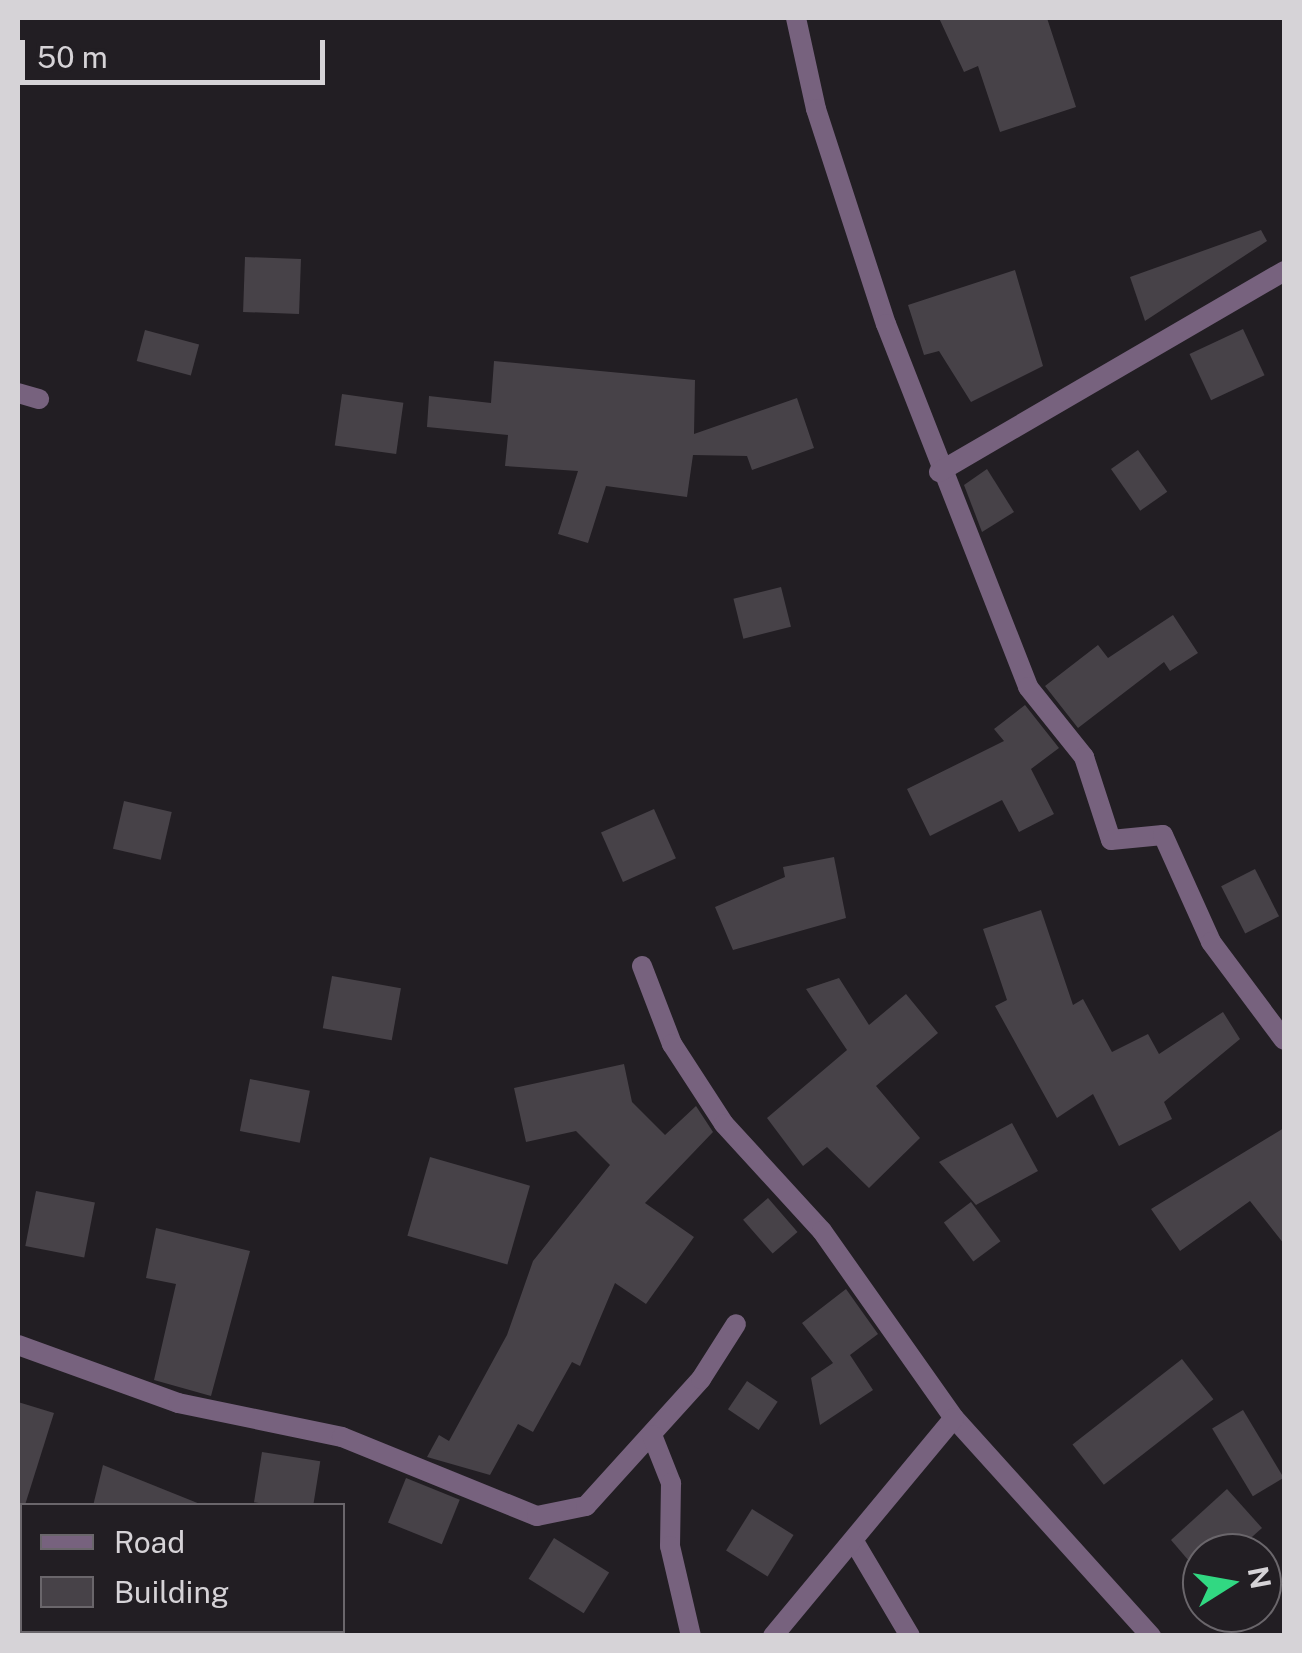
<!DOCTYPE html>
<html>
<head>
<meta charset="utf-8">
<style>
	body { margin:0 }
	#map { position:relative; width:1302px; height:1653px; overflow:hidden; background:#221e23; font-family:"Public Sans",sans-serif }
	div>[style] { position:absolute }
	.building>* { inset:0; background:#474248; transform-origin:0 0 }
	.street>* { height:20px; margin:-10px; padding:0 10px; transform-origin:10px; border-radius:10px; background:#77627e }
	span { translate:-50% -50%; white-space:nowrap; text-align:center; line-height:1.15; -webkit-text-stroke:10px #221e23; paint-order:stroke }
	.frame { position:absolute; inset:0; border:20px solid #d6d3d7; pointer-events:none }
	.legend { position:absolute; left:20px; top:1503px; width:325px; height:130px; box-sizing:border-box; background:#221e23; border:2px solid #6a666b; margin:0; padding:12px 18px; list-style:none; font-size:30px; color:#d6d3d7 }
	.legend li { display:flex; align-items:center; gap:20px; height:50px }
	.legend b { width:50px; border:2px solid #6a666b }
	.north { position:absolute; left:1182px; top:1533px; width:100px; height:100px; box-sizing:border-box; background:#221e23; border:2px solid #6a666b; border-radius:50%; rotate:79deg; font-size:28px; font-weight:700; line-height:40px; text-align:center; color:#d6d3d7 }
	.north::after { content:''; display:block; margin:auto; width:35px; height:45px; background:#31d882; clip-path:polygon(50% 0,100% 100%,50% 72%,0 100%) }
	.scale { position:absolute; left:20px; top:40px; width:305px; height:45px; box-sizing:border-box; border:5px solid #d6d3d7; border-top:0; padding-left:12px; font-size:30px; line-height:35px; white-space:nowrap; color:#d6d3d7; -webkit-text-stroke:8px #221e23; paint-order:stroke }
</style>
</head>
<body>
<div id="map">
	<div class="building">
		<div style="clip-path:polygon(939px 18px,1047px 18px,1076px 107px,1000px 132px,978px 66px,964px 72px)"></div>
		<div style="clip-path:polygon(1261px 230px,1267px 241px,1145px 321px,1130px 277px)"></div>
		<div style="left:245px;top:257px;width:56px;height:55px;rotate:2deg"></div>
		<div style="clip-path:polygon(1015px 270px,1043px 366px,971px 402px,939px 351px,924px 355px,908px 305px)"></div>
		<div style="left:1243px;top:329px;width:51px;height:59px;rotate:65deg"></div>
		<div style="left:145px;top:330px;width:56px;height:32px;rotate:15deg"></div>
		<div style="clip-path:polygon(494px 361px,695px 380px,694px 434px,797px 398px,814px 448px,752px 470px,747px 456px,693px 455px,687px 497px,606px 486px,588px 543px,558px 534px,578px 471px,505px 466px,508px 435px,427px 427px,429px 396px,491px 403px)"></div>
		<div style="left:342px;top:394px;width:62px;height:52px;rotate:8deg"></div>
		<div style="left:1138px;top:450px;width:51px;height:33px;rotate:55deg"></div>
		<div style="clip-path:polygon(987px 469px,1014px 512px,982px 532px,964px 485px)"></div>
		<div style="left:781px;top:587px;width:41px;height:49px;rotate:76deg"></div>
		<div style="clip-path:polygon(1173px 615px,1198px 653px,1170px 671px,1164px 662px,1078px 728px,1045px 686px,1098px 645px,1108px 658px)"></div>
		<div style="clip-path:polygon(1025px 705px,1059px 748px,1031px 769px,1054px 814px,1019px 832px,1002px 800px,930px 836px,907px 789px,1004px 741px,994px 729px)"></div>
		<div style="left:124px;top:801px;width:49px;height:49px;rotate:13deg"></div>
		<div style="left:654px;top:809px;width:54px;height:58px;rotate:66deg"></div>
		<div style="clip-path:polygon(834px 857px,846px 918px,733px 950px,715px 907px,785px 877px,783px 867px)"></div>
		<div style="left:1255px;top:869px;width:53px;height:38px;rotate:63deg"></div>
		<div style="clip-path:polygon(1041px 910px,1073px 1005px,1083px 999px,1112px 1052px,1148px 1034px,1159px 1054px,1223px 1012px,1240px 1039px,1164px 1102px,1172px 1119px,1119px 1146px,1093px 1094px,1057px 1118px,995px 1006px,1007px 1000px,983px 929px)"></div>
		<div style="left:332px;top:976px;width:70px;height:53px;rotate:10deg"></div>
		<div style="clip-path:polygon(839px 978px,869px 1025px,906px 994px,938px 1033px,876px 1086px,920px 1138px,869px 1188px,827px 1147px,803px 1166px,767px 1118px,847px 1050px,806px 989px)"></div>
		<div style="clip-path:polygon(624px 1064px,632px 1102px,665px 1135px,696px 1106px,713px 1132px,645px 1203px,694px 1237px,646px 1304px,615px 1283px,580px 1366px,572px 1362px,533px 1432px,518px 1424px,490px 1475px,427px 1457px,439px 1435px,449px 1441px,507px 1335px,533px 1261px,610px 1165px,576px 1131px,526px 1142px,514px 1088px)"></div>
		<div style="left:250px;top:1079px;width:61px;height:53px;rotate:11deg"></div>
		<div style="clip-path:polygon(1012px 1123px,1038px 1171px,976px 1205px,939px 1162px)"></div>
		<div style="clip-path:polygon(1284px 1128px,1284px 1244px,1250px 1201px,1180px 1251px,1151px 1209px)"></div>
		<div style="left:430px;top:1157px;width:104px;height:82px;rotate:16deg"></div>
		<div style="left:36px;top:1191px;width:60px;height:56px;rotate:11deg"></div>
		<div style="left:768px;top:1198px;width:45px;height:33px;rotate:49deg"></div>
		<div style="left:971px;top:1202px;width:49px;height:34px;rotate:53deg"></div>
		<div style="clip-path:polygon(156px 1228px,250px 1251px,211px 1396px,154px 1380px,176px 1284px,146px 1278px)"></div>
		<div style="clip-path:polygon(846px 1289px,878px 1334px,850px 1355px,873px 1390px,820px 1425px,811px 1378px,833px 1363px,802px 1323px)"></div>
		<div style="left:1182px;top:1359px;width:51px;height:139px;rotate:52deg"></div>
		<div style="left:747px;top:1381px;width:37px;height:34px;rotate:34deg"></div>
		<div style="clip-path:polygon(18px 1402px,54px 1413px,25px 1505px,18px 1504px)"></div>
		<div style="left:1243px;top:1410px;width:79px;height:36px;rotate:59deg"></div>
		<div style="left:262px;top:1452px;width:59px;height:51px;rotate:9deg"></div>
		<div style="clip-path:polygon(103px 1465px,200px 1504px,200px 1506px,93px 1506px)"></div>
		<div style="left:406px;top:1478px;width:58px;height:48px;rotate:22deg"></div>
		<div style="clip-path:polygon(1227px 1489px,1262px 1528px,1234px 1553px,1189px 1561px,1171px 1540px)"></div>
		<div style="left:752px;top:1509px;width:49px;height:49px;rotate:32deg"></div>
		<div style="left:554px;top:1538px;width:65px;height:48px;rotate:32deg"></div>
	</div>
	<div class="street">
		<div style="left:796px;top:18px;width:93px;rotate:77.6deg"></div>
		<div style="left:816px;top:109px;width:226px;rotate:72deg"></div>
		<div style="left:886px;top:324px;width:390px;rotate:68.6deg"></div>
		<div style="left:1028px;top:687px;width:90px;rotate:51.3deg"></div>
		<div style="left:1084px;top:757px;width:87px;rotate:72deg"></div>
		<div style="left:1111px;top:840px;width:52px;rotate:-5.5deg"></div>
		<div style="left:1163px;top:835px;width:117px;rotate:65.8deg"></div>
		<div style="left:1211px;top:942px;width:122px;rotate:53.3deg"></div>
		<div style="left:18px;top:393px;width:22px;rotate:16deg"></div>
		<div style="left:939px;top:472px;width:399px;rotate:-30.2deg"></div>
		<div style="left:642px;top:966px;width:84px;rotate:69deg"></div>
		<div style="left:672px;top:1044px;width:95px;rotate:57deg"></div>
		<div style="left:724px;top:1124px;width:145px;rotate:47.5deg"></div>
		<div style="left:822px;top:1231px;width:229px;rotate:54.8deg"></div>
		<div style="left:954px;top:1418px;width:294px;rotate:47.9deg"></div>
		<div style="left:18px;top:1345px;width:170px;rotate:19.9deg"></div>
		<div style="left:178px;top:1403px;width:167px;rotate:11.7deg"></div>
		<div style="left:342px;top:1437px;width:210px;rotate:22.1deg"></div>
		<div style="left:537px;top:1516px;width:50px;rotate:-11.5deg"></div>
		<div style="left:586px;top:1506px;width:171px;rotate:-47.8deg"></div>
		<div style="left:701px;top:1379px;width:65px;rotate:-57.5deg"></div>
		<div style="left:652px;top:1435px;width:52px;rotate:68.4deg"></div>
		<div style="left:671px;top:1483px;width:63px;rotate:90.9deg"></div>
		<div style="left:670px;top:1546px;width:92px;rotate:76.9deg"></div>
		<div style="left:855px;top:1543px;width:108px;rotate:59.4deg"></div>
		<div style="left:773px;top:1636px;width:283px;rotate:-50.3deg"></div>
	</div>
	<div class="frame"></div>
	<ul class="legend">
	<li><b style="height:12px;background:#77627e"></b>Road</li>
	<li><b style="height:28px;background:#474248"></b>Building</li>
	</ul>
	<div class="north">N</div>
	<div class="scale">50 m</div>
</div>
</body>
</html>
